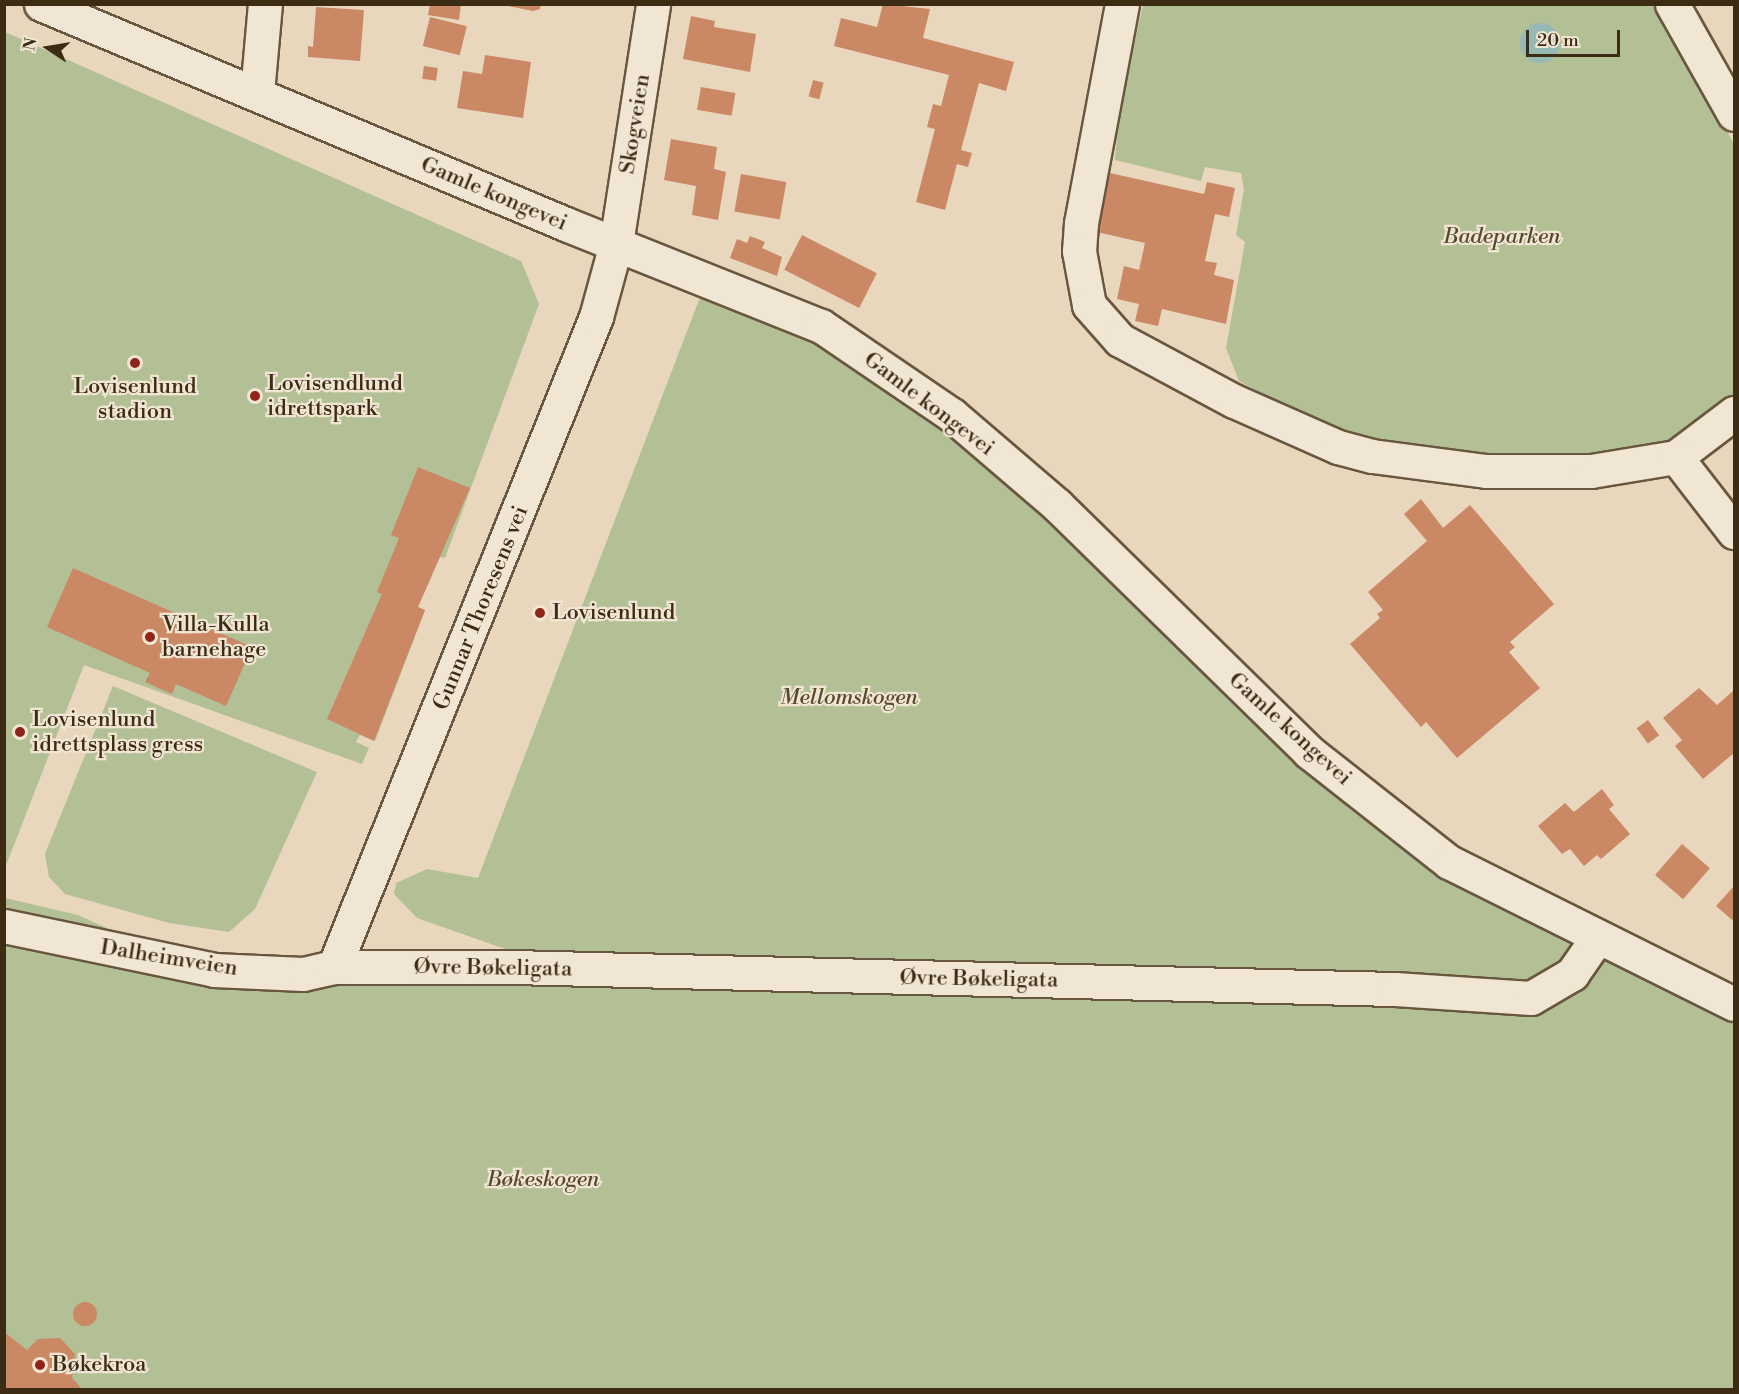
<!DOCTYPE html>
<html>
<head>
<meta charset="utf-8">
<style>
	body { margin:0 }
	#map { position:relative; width:1739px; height:1394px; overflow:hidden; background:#e9d7bd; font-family:"Libre Bodoni",serif }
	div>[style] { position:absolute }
	.green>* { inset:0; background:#b3bf94 }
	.water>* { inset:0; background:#97b9b3 }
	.round { border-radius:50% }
	.building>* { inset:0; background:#cb8865; transform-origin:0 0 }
	.roads { filter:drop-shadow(2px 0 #68573e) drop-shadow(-2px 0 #68573e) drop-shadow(0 2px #68573e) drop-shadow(0 -2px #68573e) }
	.minor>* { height:33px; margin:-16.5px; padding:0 16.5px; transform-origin:16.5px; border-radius:16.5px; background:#f1e5d4 }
	.tertiary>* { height:33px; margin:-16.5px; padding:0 16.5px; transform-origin:16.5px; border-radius:16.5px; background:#f1e5d4 }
	.dots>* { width:16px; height:16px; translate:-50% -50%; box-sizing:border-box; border:3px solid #f1e5d4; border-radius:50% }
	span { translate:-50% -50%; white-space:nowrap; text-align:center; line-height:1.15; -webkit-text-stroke:4.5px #f1e5d4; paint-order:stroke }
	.street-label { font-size:22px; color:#3d2c14 }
	.park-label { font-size:22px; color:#55492e; font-style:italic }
	.poi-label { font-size:22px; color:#3d2c14 }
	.left { translate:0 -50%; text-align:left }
	.frame { position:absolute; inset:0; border:6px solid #3d2c14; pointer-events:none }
	.north { position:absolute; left:18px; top:18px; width:60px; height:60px; -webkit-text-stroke:4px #f1e5d4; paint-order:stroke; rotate:282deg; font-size:16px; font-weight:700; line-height:24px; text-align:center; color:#3d2c14 }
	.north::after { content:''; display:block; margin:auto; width:21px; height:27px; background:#3d2c14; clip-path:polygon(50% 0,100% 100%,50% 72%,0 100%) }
	.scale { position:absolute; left:1526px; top:30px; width:94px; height:27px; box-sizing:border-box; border:3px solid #3d2c14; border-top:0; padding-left:8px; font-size:18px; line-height:21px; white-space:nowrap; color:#3d2c14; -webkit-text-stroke:4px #f1e5d4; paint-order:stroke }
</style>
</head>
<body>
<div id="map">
	<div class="green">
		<div style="clip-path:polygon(1143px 5px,1657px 5px,1734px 144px,1734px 409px,1640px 463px,1372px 456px,1239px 381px,1226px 348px,1245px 242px,1236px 235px,1244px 189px,1241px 173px,1205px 167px,1201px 181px,1115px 160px,1119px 108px)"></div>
		<div style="clip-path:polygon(5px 32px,521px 261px,539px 304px,445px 558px,440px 557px,418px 607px,425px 610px,375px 741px,360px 735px,356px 742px,369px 748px,362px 764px,84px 665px,5px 868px)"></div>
		<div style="clip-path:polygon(707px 279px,952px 415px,1449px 862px,1734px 1004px,1734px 1389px,5px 1390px,5px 898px,78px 915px,223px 981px,568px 971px,417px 918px,394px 894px,396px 883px,427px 869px,478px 878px)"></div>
		<div style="clip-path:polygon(113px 686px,317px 772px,255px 909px,229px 932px,169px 923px,65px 894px,49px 877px,45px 854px)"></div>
	</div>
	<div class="water">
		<div class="round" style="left:1520px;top:23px;width:40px;height:40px"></div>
	</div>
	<div class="building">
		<div style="clip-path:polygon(430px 4px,461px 4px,459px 20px,428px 15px)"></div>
		<div style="clip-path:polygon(498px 4px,541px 4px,540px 9px,533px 11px)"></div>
		<div style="clip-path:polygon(883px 4px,930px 9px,923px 38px,1014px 62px,1006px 91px,979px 83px,961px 150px,972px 153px,968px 167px,957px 164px,945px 210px,916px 202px,935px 129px,927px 127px,933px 104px,941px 106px,949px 75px,834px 46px,841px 18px,877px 27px)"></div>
		<div style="clip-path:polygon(316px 7px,364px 10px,360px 61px,308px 57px,308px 46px,313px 47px)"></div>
		<div style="clip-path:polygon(691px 16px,715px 21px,714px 27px,756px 34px,750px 72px,683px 59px)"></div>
		<div style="left:430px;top:17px;width:38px;height:30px;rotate:14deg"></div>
		<div style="clip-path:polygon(485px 55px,531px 62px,523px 118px,457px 108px,463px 71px,482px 74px)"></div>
		<div style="left:424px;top:66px;width:14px;height:13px;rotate:8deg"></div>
		<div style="left:813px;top:80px;width:11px;height:17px;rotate:15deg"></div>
		<div style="left:701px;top:87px;width:35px;height:23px;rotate:10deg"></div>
		<div style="clip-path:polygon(671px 139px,717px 147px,714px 169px,726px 172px,718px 220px,692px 215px,696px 186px,664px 180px)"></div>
		<div style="clip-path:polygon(1110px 173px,1204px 194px,1207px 182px,1235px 188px,1229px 217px,1215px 214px,1205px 261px,1217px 263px,1214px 275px,1234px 280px,1226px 324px,1162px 309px,1158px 326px,1135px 321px,1139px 304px,1117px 299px,1124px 266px,1139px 270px,1145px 243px,1097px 232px)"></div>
		<div style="left:741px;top:174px;width:46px;height:38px;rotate:10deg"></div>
		<div style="left:802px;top:235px;width:84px;height:39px;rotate:27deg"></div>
		<div style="clip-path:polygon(750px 236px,765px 242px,762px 248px,782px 257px,777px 276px,730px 258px,737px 239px,747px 243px)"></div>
		<div style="clip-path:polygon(418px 467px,470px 488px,418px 607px,425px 610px,374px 741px,327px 719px,382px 594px,377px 592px,399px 538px,391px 535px)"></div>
		<div style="clip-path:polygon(1421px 499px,1443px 528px,1470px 505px,1554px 604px,1510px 642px,1515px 647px,1509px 652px,1540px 688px,1457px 758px,1426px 722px,1421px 727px,1350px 644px,1380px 618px,1377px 614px,1383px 610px,1368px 592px,1427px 541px,1404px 514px)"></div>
		<div style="clip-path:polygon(73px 568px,252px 647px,226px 706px,176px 684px,172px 694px,145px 682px,150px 673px,47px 627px)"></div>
		<div style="clip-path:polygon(1699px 688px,1717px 705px,1734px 690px,1734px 753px,1703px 779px,1675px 746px,1682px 740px,1663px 718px)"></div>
		<div style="left:1648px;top:720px;width:19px;height:14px;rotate:54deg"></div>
		<div style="clip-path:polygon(1602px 789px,1614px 805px,1609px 809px,1630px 834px,1601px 859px,1597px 855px,1584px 866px,1570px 849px,1562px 854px,1538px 826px,1565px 803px,1574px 812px)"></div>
		<div style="left:1682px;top:844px;width:37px;height:41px;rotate:41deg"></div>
		<div style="clip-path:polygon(1734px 886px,1734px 917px,1732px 920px,1716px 906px)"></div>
		<div class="round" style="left:73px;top:1302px;width:24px;height:24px"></div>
		<div style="clip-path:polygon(4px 1332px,27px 1350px,38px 1339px,60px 1338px,75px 1354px,72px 1378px,83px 1390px,4px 1390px)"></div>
	</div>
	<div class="roads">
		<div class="minor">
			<div style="left:1122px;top:4px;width:223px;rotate:100.6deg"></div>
			<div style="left:1081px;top:223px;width:28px;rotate:94deg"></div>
			<div style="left:1079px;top:251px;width:55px;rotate:79.5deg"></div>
			<div style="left:1089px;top:305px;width:47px;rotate:48.5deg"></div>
			<div style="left:1120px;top:340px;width:129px;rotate:28.2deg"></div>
			<div style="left:1234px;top:401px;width:114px;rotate:23.9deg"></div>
			<div style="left:1338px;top:447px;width:35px;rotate:15deg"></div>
			<div style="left:1372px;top:456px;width:115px;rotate:7.5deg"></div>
			<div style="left:1486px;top:471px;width:105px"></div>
			<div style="left:1591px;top:471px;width:86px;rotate:-9.4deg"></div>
			<div style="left:1676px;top:457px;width:73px;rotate:-37.2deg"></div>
			<div style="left:1672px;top:4px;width:126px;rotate:60.6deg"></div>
			<div style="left:257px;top:93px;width:89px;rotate:-84.9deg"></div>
			<div style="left:1676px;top:457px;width:95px;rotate:52.3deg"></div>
			<div style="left:4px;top:926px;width:215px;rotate:11.8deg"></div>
			<div style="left:214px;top:970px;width:89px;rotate:2.6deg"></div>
			<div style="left:303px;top:974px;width:32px;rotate:-13deg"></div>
			<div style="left:334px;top:967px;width:178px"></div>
			<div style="left:512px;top:967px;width:883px;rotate:1.43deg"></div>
			<div style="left:1395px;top:989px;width:136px;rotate:3.8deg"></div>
			<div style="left:1531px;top:998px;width:48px;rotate:-30.3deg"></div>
			<div style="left:1572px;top:974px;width:44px;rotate:-55.2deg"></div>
			<div style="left:334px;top:967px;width:701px;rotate:-68.05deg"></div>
			<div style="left:596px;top:317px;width:76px;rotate:-74.7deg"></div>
			<div style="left:616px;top:244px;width:243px;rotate:-81.2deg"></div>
		</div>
		<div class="tertiary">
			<div style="left:41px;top:4px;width:571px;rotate:22.75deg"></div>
			<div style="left:568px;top:225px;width:272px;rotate:21.8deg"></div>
			<div style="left:821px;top:326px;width:158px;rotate:34.2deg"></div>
			<div style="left:952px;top:415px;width:138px;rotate:40.6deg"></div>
			<div style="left:1057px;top:505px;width:353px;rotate:44.4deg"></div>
			<div style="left:1309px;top:752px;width:178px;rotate:38.2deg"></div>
			<div style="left:1449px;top:862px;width:318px;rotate:26.5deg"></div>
		</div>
	</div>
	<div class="dots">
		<div style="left:135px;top:363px;background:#8f2418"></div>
		<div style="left:255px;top:396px;background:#8f2418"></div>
		<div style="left:540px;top:613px;background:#8f2418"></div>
		<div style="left:150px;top:637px;background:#8f2418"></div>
		<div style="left:20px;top:732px;background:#8f2418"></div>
		<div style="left:40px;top:1365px;background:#8f2418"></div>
	</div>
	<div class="street-label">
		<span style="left:635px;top:124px;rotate:-81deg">Skogveien</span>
		<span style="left:494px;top:194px;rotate:23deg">Gamle kongevei</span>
		<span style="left:929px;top:404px;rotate:37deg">Gamle kongevei</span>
		<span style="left:481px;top:608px;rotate:-68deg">Gunnar Thoresens vei</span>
		<span style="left:1290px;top:729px;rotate:42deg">Gamle kongevei</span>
		<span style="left:169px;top:958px;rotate:9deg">Dalheimveien</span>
		<span style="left:493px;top:968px;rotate:1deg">Øvre Bøkeligata</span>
		<span style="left:979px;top:979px;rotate:1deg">Øvre Bøkeligata</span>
	</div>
	<div class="park-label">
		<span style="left:1502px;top:237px">Badeparken</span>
		<span style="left:849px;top:698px">Mellomskogen</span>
		<span style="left:543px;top:1180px">Bøkeskogen</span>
	</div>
	<div class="poi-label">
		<span class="left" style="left:267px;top:396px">Lovisendlund<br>idrettspark</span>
		<span style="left:135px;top:399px">Lovisenlund<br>stadion</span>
		<span class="left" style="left:552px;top:613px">Lovisenlund</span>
		<span class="left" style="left:162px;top:637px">Villa-Kulla<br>barnehage</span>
		<span class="left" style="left:32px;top:732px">Lovisenlund<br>idrettsplass gress</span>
		<span class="left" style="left:52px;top:1365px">Bøkekroa</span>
	</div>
	<div class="frame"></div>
	<div class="north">N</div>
	<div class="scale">20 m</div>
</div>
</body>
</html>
